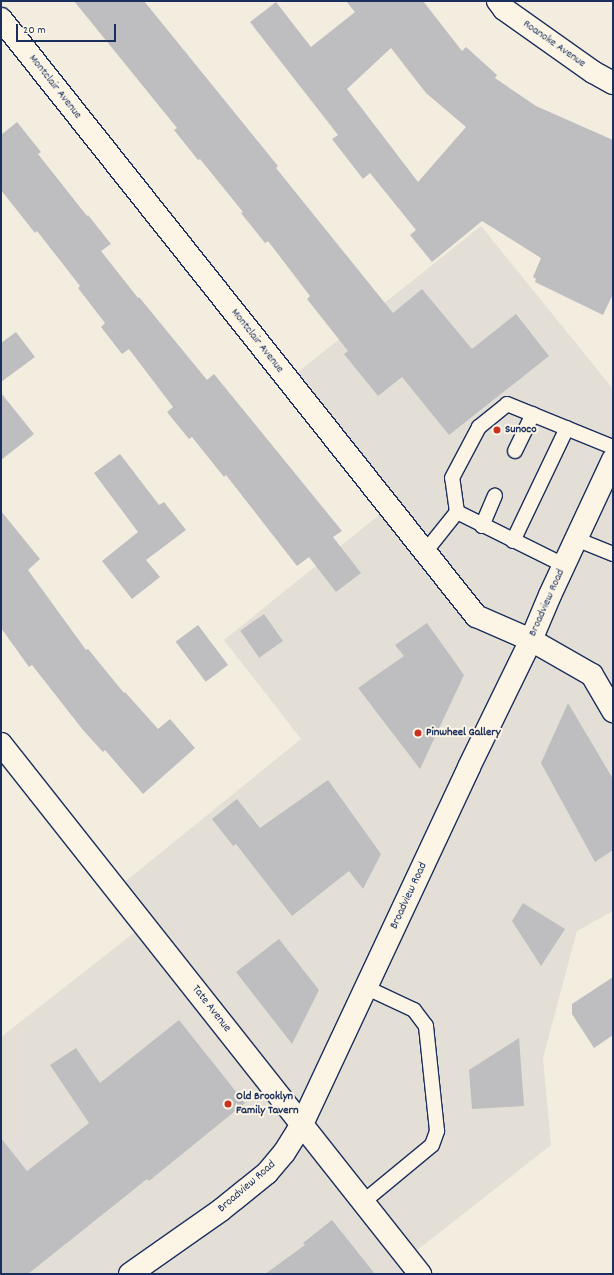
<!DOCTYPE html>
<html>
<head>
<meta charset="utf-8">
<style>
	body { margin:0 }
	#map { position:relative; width:614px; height:1275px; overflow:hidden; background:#f3ede0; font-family:Dekko,sans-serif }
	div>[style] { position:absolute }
	.built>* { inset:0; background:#e3dfd6 }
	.building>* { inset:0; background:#bebec0; transform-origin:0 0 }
	.roads { filter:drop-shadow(1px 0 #1b2f5e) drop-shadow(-1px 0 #1b2f5e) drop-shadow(0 1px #1b2f5e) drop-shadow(0 -1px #1b2f5e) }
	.service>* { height:14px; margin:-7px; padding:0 7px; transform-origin:7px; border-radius:7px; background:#fcf5e5 }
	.minor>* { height:22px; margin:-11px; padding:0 11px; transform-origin:11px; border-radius:11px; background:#fcf5e5 }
	.tertiary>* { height:22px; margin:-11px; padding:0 11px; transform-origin:11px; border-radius:11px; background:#fcf5e5 }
	.secondary>* { height:22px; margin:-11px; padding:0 11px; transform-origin:11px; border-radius:11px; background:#fcf5e5 }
	.dots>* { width:11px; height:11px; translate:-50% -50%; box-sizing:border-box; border:2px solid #fcf5e5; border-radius:50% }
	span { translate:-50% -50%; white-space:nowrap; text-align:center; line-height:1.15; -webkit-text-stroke:4px #fcf5e5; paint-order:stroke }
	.street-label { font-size:12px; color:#1b2f5e }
	.poi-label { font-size:12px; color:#1b2f5e; font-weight:700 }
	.left { translate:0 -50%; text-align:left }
	.frame { position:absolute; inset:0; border:2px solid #1b2f5e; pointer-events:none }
	.scale { position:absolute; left:16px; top:24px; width:100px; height:18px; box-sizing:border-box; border:2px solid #1b2f5e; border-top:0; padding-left:5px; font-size:12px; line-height:14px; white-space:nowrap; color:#1b2f5e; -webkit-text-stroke:3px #fcf5e5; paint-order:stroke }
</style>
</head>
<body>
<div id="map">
	<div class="built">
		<div style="clip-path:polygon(481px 226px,613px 389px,613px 911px,577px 931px,543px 1058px,551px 1145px,407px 1258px,420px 1274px,1px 1274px,1px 1037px,144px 925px,116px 889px,301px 739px,224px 640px,389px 507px,288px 380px)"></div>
	</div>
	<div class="building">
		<div style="clip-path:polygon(74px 1px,144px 1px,278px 166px,276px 168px,393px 313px,422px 289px,472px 349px,516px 314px,549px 356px,449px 435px,402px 377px,378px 396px,344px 354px,348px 351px,307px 299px,310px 296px,268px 241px,265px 243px,241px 213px,243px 212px,200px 159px,198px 160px,174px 130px,177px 128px)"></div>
		<div style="clip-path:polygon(evenodd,346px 1px,423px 1px,462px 51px,466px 47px,497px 75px,495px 78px,536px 106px,613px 140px,613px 294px,603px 315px,535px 282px,536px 279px,533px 277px,541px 258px,482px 221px,432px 262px,410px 235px,416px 230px,370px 173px,363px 179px,332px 139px,338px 135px,250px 22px,276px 2px,311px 47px,355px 12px,346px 1px,391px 48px,426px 93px,466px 127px,418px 182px,347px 89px,391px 48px)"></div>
		<div style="clip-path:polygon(17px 122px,41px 152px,38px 154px,87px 216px,88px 215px,111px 244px,101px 251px,138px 298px,139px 297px,207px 380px,214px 374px,342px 531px,333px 537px,361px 573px,336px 592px,309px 557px,297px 566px,226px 475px,224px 477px,192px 437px,189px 439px,167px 412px,173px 407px,129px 349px,122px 354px,101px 327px,105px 323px,78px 288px,80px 286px,37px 231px,35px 233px,1px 190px,1px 135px)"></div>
		<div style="clip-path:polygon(16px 332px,35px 357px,1px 382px,1px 343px)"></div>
		<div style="clip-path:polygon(1px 393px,34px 434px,1px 460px)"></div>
		<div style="clip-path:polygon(120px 454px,159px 505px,164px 502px,186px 530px,146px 560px,160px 577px,132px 599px,102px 561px,138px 532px,94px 473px)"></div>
		<div style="clip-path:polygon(1px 511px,40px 559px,28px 570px,86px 650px,88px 649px,124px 693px,125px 692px,158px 729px,170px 719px,195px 748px,143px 794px,105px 750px,103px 752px,83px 730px,32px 665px,29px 667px,1px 628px)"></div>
		<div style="left:264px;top:614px;width:33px;height:29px;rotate:55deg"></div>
		<div style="clip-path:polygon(427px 623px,464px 675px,420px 769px,358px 688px,404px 656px,395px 645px)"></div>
		<div style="left:198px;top:625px;width:50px;height:28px;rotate:53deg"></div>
		<div style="clip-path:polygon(568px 703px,613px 779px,613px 850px,595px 862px,541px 763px)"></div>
		<div style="clip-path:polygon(328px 780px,381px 854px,363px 889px,349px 871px,292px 916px,236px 844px,233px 846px,212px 819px,237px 799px,260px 828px)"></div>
		<div style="clip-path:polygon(523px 903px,565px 929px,541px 966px,512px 921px)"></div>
		<div style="clip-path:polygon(279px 939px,319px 990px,292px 1044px,236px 972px)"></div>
		<div style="clip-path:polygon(613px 977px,613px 1035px,594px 1048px,572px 1014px,572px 1004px)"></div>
		<div style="clip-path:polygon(179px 1020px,245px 1103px,149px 1181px,147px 1179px,28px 1274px,1px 1274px,1px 1138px,27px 1171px,89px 1123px,50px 1065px,76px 1048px,100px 1083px)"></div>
		<div style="clip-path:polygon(519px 1038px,524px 1106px,472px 1109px,469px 1070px)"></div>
		<div style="clip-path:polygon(332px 1220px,375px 1274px,265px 1274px,305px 1245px,303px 1243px)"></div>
	</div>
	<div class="roads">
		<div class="service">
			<div style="left:515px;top:451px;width:41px;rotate:-64.1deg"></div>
			<div style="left:457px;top:512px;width:119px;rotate:26.4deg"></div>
			<div style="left:482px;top:526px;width:33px;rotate:-67deg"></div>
			<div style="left:576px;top:539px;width:40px;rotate:22deg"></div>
			<div style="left:513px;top:541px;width:125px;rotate:-64.5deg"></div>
			<div style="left:425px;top:552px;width:51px;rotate:-51.3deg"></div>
			<div style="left:457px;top:512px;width:34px;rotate:-98deg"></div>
			<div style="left:452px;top:478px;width:58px;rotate:-62.1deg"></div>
			<div style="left:479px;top:427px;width:36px;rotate:-39deg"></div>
			<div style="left:507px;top:404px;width:114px;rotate:22.1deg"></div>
			<div style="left:363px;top:1202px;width:89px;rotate:-39.6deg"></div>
			<div style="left:432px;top:1145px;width:15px;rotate:-70deg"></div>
			<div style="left:437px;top:1131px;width:106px;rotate:-96deg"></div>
			<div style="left:426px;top:1026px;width:20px;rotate:-127deg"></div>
			<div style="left:414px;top:1010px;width:52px;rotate:-154.9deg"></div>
		</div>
		<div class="minor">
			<div style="left:498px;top:1px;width:10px;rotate:53deg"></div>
			<div style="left:504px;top:9px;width:109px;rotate:35.3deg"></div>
			<div style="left:593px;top:72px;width:23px;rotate:29deg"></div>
			<div style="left:1px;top:19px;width:763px;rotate:51.49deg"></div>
			<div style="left:476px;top:616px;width:60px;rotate:23.6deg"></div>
			<div style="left:1px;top:744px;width:676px;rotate:51.67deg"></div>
		</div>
		<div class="tertiary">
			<div style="left:531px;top:640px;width:70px;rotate:29.8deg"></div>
			<div style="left:592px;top:675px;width:42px;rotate:59.7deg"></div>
		</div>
		<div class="secondary">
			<div style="left:130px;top:1274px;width:111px;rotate:-35.1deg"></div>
			<div style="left:221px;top:1210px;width:59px;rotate:-38.8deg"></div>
			<div style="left:267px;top:1173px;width:26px;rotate:-50deg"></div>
			<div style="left:284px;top:1153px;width:34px;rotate:-58deg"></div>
			<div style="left:302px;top:1124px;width:394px;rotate:-64.9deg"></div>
			<div style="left:469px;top:767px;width:141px;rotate:-64deg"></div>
			<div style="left:531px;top:640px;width:49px;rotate:-67.1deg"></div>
			<div style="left:550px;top:595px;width:149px;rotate:-65deg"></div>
		</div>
	</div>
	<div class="dots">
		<div style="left:497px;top:430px;background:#c8321e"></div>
		<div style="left:418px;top:733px;background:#c8321e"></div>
		<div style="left:228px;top:1104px;background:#c8321e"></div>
	</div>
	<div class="street-label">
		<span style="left:554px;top:44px;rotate:35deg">Roanoke Avenue</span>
		<span style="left:55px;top:87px;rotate:52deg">Montclair Avenue</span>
		<span style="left:257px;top:341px;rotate:52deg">Montclair Avenue</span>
		<span style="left:547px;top:603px;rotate:-66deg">Broadview Road</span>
		<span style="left:409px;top:896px;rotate:-65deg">Broadview Road</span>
		<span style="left:211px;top:1009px;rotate:52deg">Tate Avenue</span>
		<span style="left:247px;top:1187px;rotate:-41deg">Broadview Road</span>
	</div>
	<div class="poi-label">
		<span class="left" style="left:505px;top:430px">Sunoco</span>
		<span class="left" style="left:426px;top:733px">Pinwheel Gallery</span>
		<span class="left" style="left:236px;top:1104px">Old Brooklyn<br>Family Tavern</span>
	</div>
	<div class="frame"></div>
	<div class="scale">20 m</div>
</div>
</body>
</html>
